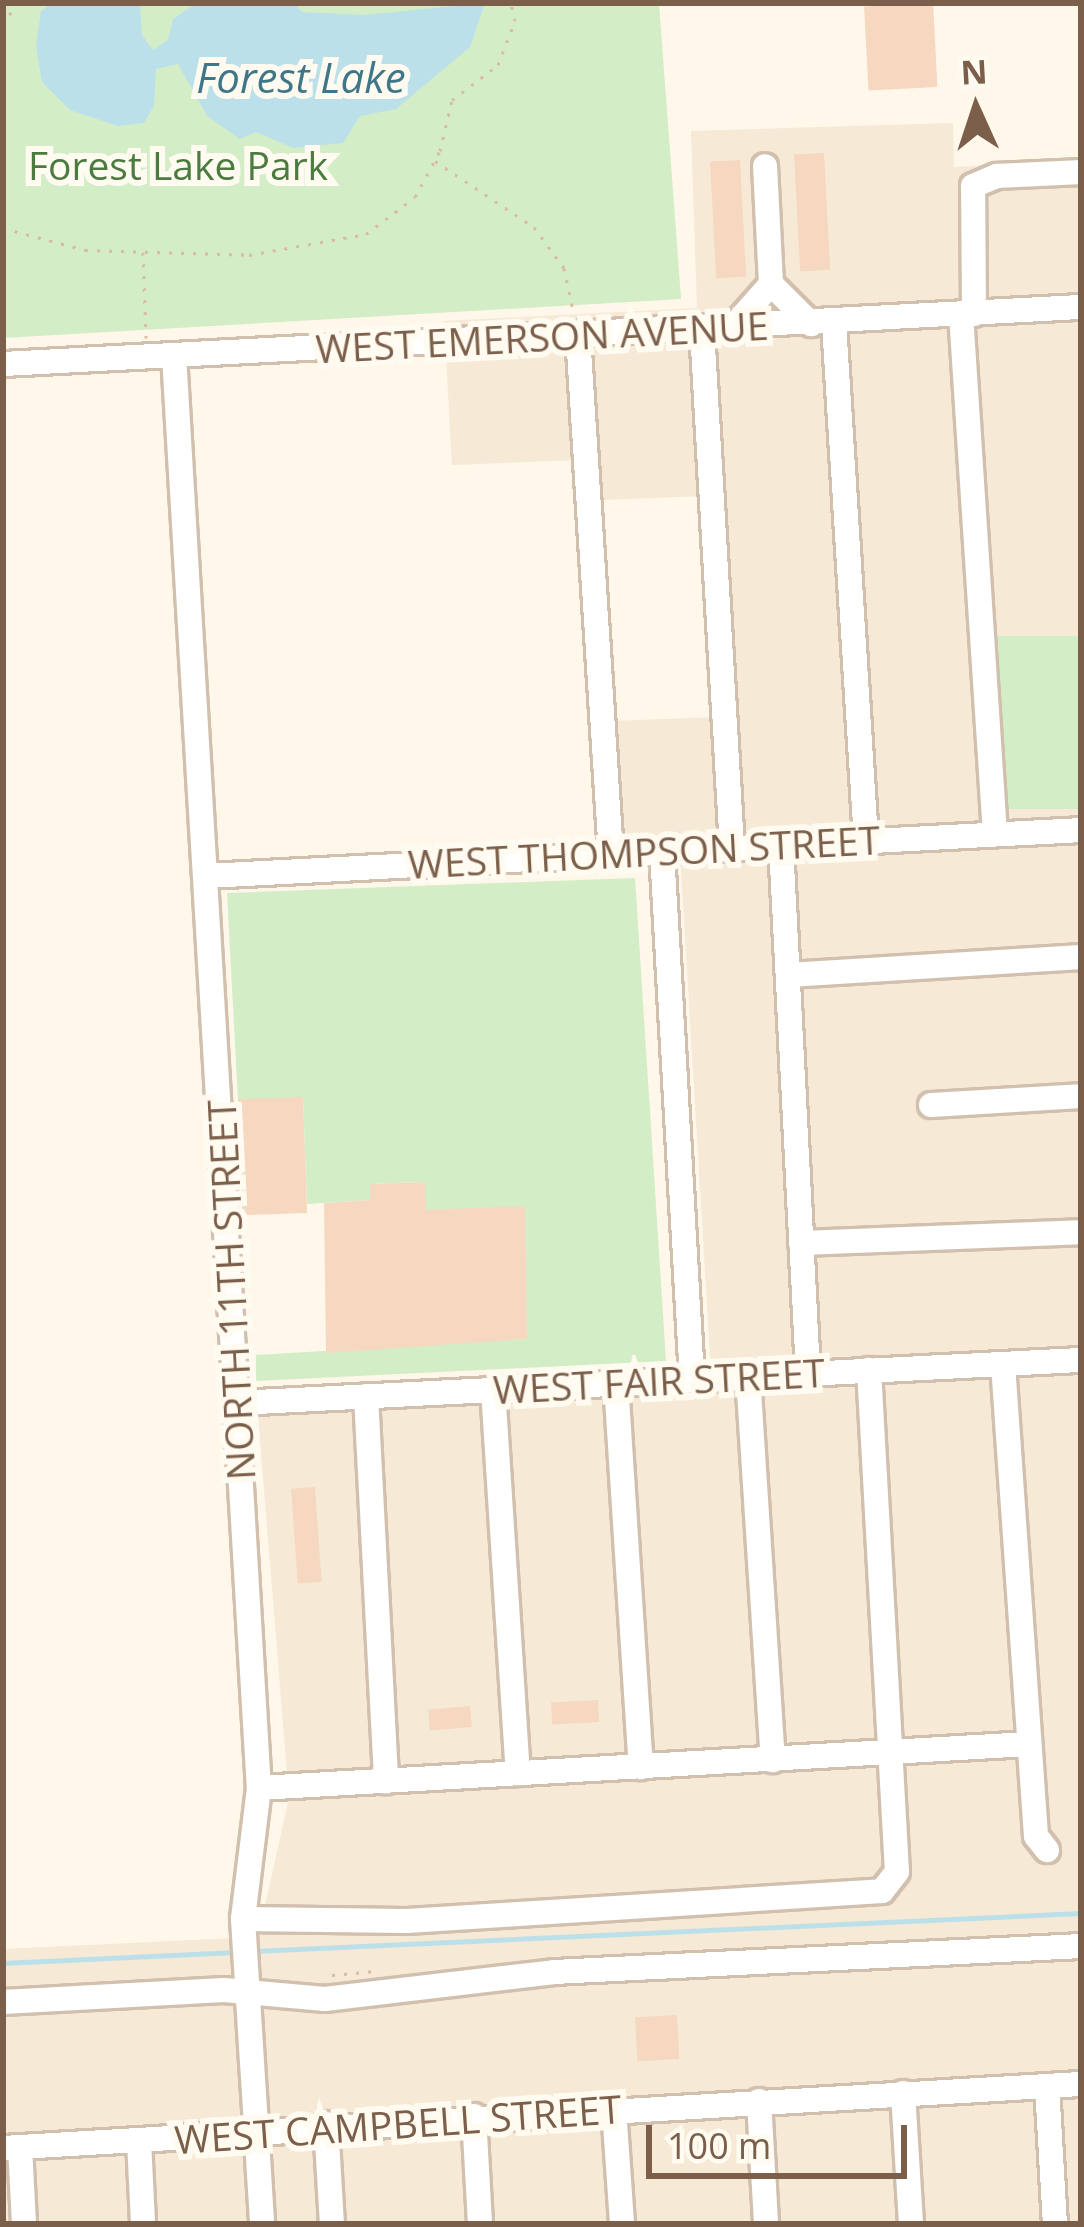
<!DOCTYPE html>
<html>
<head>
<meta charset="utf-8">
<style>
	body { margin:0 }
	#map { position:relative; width:1084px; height:2227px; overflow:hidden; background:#fef7ea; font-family:"Open Sans",sans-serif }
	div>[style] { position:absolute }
	.residential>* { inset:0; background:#f6ead7 }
	.green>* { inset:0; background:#d3edc6; transform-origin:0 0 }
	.water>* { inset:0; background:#bce0e9 }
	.stream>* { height:4.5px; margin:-2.25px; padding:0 2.25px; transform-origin:2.25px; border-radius:2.25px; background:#bce0e9 }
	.building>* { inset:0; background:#f5d8bf; transform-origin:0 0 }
	.path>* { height:3px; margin-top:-1.5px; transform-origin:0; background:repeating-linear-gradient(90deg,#dbbca2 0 3px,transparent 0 12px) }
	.roads { filter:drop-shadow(3px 0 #d2c0ae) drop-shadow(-3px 0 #d2c0ae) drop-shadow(0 3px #d2c0ae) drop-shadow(0 -3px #d2c0ae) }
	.minor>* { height:24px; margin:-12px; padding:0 12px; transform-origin:12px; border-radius:12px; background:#fff }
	span { translate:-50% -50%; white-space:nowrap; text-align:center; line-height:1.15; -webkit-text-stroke:12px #fffbf1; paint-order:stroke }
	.park-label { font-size:39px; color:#4c7b3f }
	.street-label { font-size:39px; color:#7b5f4a }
	.water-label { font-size:42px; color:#3f7788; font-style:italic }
	.frame { position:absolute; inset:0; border:6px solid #7b5f4a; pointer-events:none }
	.north { position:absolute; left:916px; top:48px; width:120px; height:120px; -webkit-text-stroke:9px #fffbf1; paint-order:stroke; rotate:357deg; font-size:33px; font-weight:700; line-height:48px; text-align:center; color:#7b5f4a }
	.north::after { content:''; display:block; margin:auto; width:42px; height:54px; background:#7b5f4a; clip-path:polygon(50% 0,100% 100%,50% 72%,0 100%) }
	.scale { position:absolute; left:646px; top:2125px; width:261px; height:54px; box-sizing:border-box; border:6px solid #7b5f4a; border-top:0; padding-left:15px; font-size:36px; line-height:42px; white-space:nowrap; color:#7b5f4a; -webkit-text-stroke:9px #fffbf1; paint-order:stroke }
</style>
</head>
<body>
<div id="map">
	<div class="residential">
		<div style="clip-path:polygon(953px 123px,954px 167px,1081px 160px,1081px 2224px,3px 2224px,3px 1949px,258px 1937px,289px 1798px,258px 1415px,712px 1391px,679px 836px,614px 838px,611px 721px,717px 717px,704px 496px,603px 500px,600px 459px,452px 465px,444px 321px,697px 308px,691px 131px)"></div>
	</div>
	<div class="green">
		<div style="clip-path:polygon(3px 3px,659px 3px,681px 299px,3px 338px)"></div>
		<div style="left:1081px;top:636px;width:173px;height:87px;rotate:90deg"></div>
		<div style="clip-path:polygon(635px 878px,666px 1361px,256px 1381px,256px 1355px,526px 1339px,525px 1207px,426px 1210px,424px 1182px,370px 1184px,370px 1200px,307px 1204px,303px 1098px,238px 1101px,227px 893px)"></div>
	</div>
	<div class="water">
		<div style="clip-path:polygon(52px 3px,140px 3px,142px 35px,153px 50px,168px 40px,173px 19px,197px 3px,295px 3px,302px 12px,364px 15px,485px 3px,470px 47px,396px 109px,360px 116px,343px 143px,293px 148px,256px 132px,240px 139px,207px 116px,178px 64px,156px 69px,154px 106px,144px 123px,118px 126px,70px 110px,42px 82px,36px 46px,41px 11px)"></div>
	</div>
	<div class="stream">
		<div style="left:254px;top:1951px;width:828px;rotate:-2.63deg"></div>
		<div style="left:3px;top:1963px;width:233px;rotate:-2.7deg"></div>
	</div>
	<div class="building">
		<div style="left:933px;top:3px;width:84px;height:69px;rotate:87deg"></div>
		<div style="left:824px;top:153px;width:117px;height:30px;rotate:87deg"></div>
		<div style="left:740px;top:160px;width:117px;height:30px;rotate:87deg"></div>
		<div style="left:303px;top:1097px;width:116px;height:65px;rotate:88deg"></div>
		<div style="clip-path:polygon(425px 1182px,426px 1210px,525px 1206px,527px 1339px,326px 1353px,324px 1203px,370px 1200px,370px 1184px)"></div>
		<div style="left:315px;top:1487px;width:95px;height:24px;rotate:86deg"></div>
		<div style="left:598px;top:1700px;width:22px;height:47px;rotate:87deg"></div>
		<div style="left:470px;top:1706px;width:21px;height:42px;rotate:85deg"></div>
		<div style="left:677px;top:2015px;width:44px;height:42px;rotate:87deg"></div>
	</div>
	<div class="path">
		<div style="left:3px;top:25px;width:26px;rotate:-58deg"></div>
		<div style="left:435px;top:161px;width:119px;rotate:33.7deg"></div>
		<div style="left:534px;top:227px;width:51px;rotate:53.8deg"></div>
		<div style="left:564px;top:268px;width:43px;rotate:77.9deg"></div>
		<div style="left:3px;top:228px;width:85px;rotate:15deg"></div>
		<div style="left:85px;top:250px;width:164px;rotate:1.7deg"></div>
		<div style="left:249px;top:255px;width:119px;rotate:-10.2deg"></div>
		<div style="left:366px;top:234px;width:61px;rotate:-37.1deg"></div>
		<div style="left:415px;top:197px;width:52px;rotate:-61.5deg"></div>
		<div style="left:440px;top:151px;width:52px;rotate:-76.8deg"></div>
		<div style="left:452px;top:100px;width:58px;rotate:-37.3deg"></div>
		<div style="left:498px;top:65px;width:47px;rotate:-68.9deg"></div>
		<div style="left:515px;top:21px;width:18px;rotate:-103deg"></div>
		<div style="left:143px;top:252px;width:86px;rotate:88deg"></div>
		<div style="left:332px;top:1975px;width:44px;rotate:-5.2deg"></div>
	</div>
	<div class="roads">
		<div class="minor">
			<div style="left:771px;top:284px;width:57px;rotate:45deg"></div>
			<div style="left:961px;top:314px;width:521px;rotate:86.26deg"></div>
			<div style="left:974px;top:314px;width:128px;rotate:-90.4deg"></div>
			<div style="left:973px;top:186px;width:26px;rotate:-23deg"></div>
			<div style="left:997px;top:176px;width:84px;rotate:-2.7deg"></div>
			<div style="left:834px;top:323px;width:518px;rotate:86.46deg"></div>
			<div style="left:732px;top:328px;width:59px;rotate:-48.4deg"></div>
			<div style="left:771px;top:284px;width:118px;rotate:-92.9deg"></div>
			<div style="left:702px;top:329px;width:520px;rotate:86.69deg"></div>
			<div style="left:578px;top:335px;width:521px;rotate:86.37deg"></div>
			<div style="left:174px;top:355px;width:1436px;rotate:86.61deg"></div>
			<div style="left:259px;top:1788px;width:132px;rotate:97deg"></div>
			<div style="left:243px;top:1919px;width:306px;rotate:86.4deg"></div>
			<div style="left:3px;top:364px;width:1080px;rotate:-3.03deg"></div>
			<div style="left:781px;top:845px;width:529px;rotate:87.07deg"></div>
			<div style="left:662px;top:852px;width:528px;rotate:86.74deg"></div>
			<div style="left:207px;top:876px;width:875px;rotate:-3.01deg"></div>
			<div style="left:788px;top:975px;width:294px;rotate:-3.5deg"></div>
			<div style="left:931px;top:1105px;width:150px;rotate:-3.4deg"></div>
			<div style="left:801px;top:1243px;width:280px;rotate:-2.2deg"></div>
			<div style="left:1003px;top:1364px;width:473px;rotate:86deg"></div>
			<div style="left:1036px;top:1836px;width:18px;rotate:52deg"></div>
			<div style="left:748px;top:1376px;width:385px;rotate:86.3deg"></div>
			<div style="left:616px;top:1383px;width:385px;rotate:86.3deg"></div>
			<div style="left:493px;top:1389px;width:385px;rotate:86.3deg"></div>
			<div style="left:366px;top:1396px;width:386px;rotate:87deg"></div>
			<div style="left:237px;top:1403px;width:845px;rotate:-2.92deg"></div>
			<div style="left:259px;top:1788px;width:770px;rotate:-3.27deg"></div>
			<div style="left:243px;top:1919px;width:164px;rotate:0.7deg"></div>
			<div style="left:407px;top:1921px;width:476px;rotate:-3.6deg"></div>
			<div style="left:882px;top:1891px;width:24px;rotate:-52deg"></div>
			<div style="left:897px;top:1872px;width:503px;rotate:-93.19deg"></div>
			<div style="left:3px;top:2002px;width:221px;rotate:-3.1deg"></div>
			<div style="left:224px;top:1990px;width:101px;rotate:5.1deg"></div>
			<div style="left:325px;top:1999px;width:231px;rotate:-6.7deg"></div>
			<div style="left:554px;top:1972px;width:528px;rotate:-2.82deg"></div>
			<div style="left:1047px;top:2086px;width:138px;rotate:86.7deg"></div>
			<div style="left:903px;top:2093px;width:131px;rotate:86.5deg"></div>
			<div style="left:759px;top:2101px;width:123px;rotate:86.7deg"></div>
			<div style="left:614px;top:2109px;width:115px;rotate:86deg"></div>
			<div style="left:474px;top:2116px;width:108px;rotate:86.8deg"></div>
			<div style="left:326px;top:2124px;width:100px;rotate:86.6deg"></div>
			<div style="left:139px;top:2141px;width:83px;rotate:87.2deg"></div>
			<div style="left:20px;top:2147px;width:77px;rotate:87deg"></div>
			<div style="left:3px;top:2148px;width:1080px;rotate:-3.4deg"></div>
		</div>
	</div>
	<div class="park-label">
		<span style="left:178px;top:165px">Forest Lake Park</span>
	</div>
	<div class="street-label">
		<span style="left:542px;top:337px;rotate:-3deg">WEST EMERSON AVENUE</span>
		<span style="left:644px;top:852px;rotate:-3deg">WEST THOMPSON STREET</span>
		<span style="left:231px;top:1290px;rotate:-93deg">NORTH 11TH STREET</span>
		<span style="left:659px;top:1381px;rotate:-3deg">WEST FAIR STREET</span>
		<span style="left:398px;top:2124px;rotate:-4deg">WEST CAMPBELL STREET</span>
	</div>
	<div class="water-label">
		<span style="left:301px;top:77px">Forest Lake</span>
	</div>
	<div class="frame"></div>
	<div class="north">N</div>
	<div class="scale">100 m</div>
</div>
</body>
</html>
